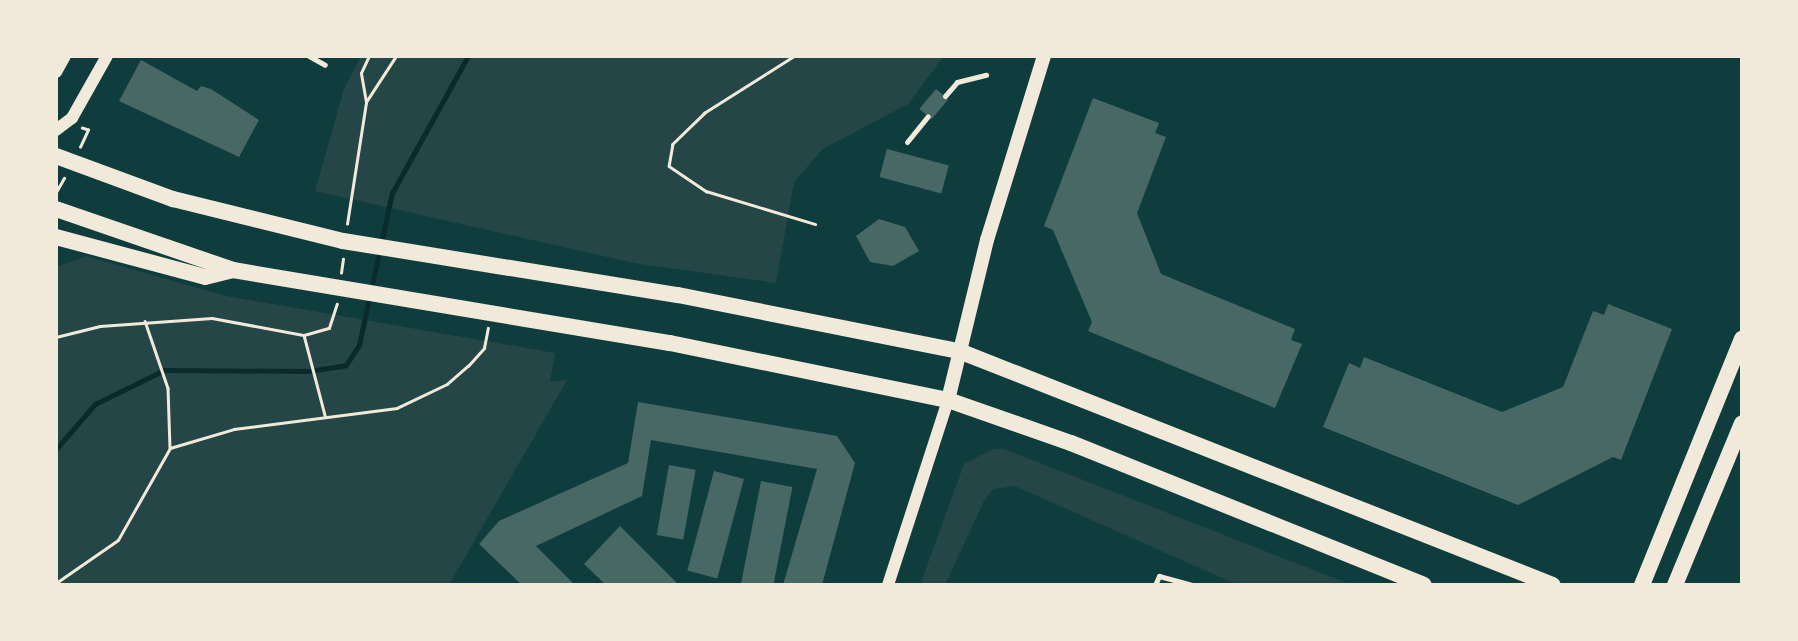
<!DOCTYPE html>
<html>
<head>
<meta charset="utf-8">
<style>
	body { margin:0 }
	#map { position:relative; width:1798px; height:641px; overflow:hidden; background:#0f3d3e; font-family:"Public Sans",sans-serif }
	div>[style] { position:absolute }
	.green>* { inset:0; background:#244646 }
	.stream>* { height:5px; margin:-2.5px; padding:0 2.5px; transform-origin:2.5px; border-radius:2.5px; background:#0a2a2b }
	.building>* { inset:0; background:#486865; transform-origin:0 0 }
	.path>* { height:2.5px; margin:-1.25px; padding:0 1.25px; transform-origin:1.25px; border-radius:1.25px; background:#f1e9da }
	.service>* { height:5px; margin:-2.5px; padding:0 2.5px; transform-origin:2.5px; border-radius:2.5px; background:#f1e9da }
	.tertiary>* { height:12px; margin:-6px; padding:0 6px; transform-origin:6px; border-radius:6px; background:#f1e9da }
	.secondary>* { height:14px; margin:-7px; padding:0 7px; transform-origin:7px; border-radius:7px; background:#f1e9da }
	.primary>* { height:16px; margin:-8px; padding:0 8px; transform-origin:8px; border-radius:8px; background:#f1e9da }
	span { translate:-50% -50%; white-space:nowrap; text-align:center; line-height:1.15; -webkit-text-stroke:6px #f1e9da; paint-order:stroke }
	.frame { position:absolute; inset:0; border:58px solid #f1e9da; pointer-events:none }
</style>
</head>
<body>
<div id="map">
	<div class="green">
		<div style="clip-path:polygon(361px 56px,944px 56px,908px 104px,823px 149px,794px 182px,776px 283px,634px 263px,315px 191px,344px 89px)"></div>
		<div style="clip-path:polygon(86px 256px,226px 296px,555px 353px,550px 382px,567px 380px,449px 585px,56px 585px,56px 267px)"></div>
		<div style="clip-path:polygon(993px 449px,1004px 449px,1352px 585px,1238px 585px,1015px 486px,993px 489px,984px 501px,945px 585px,920px 585px,964px 464px)"></div>
	</div>
	<div class="stream">
		<div style="left:56px;top:449px;width:60px;rotate:-49.1deg"></div>
		<div style="left:95px;top:404px;width:77px;rotate:-26.2deg"></div>
		<div style="left:164px;top:370px;width:145px;rotate:0.4deg"></div>
		<div style="left:309px;top:371px;width:37px;rotate:-9deg"></div>
		<div style="left:346px;top:365px;width:24px;rotate:-57deg"></div>
		<div style="left:359px;top:345px;width:156px;rotate:-77.8deg"></div>
		<div style="left:392px;top:193px;width:157px;rotate:-61deg"></div>
	</div>
	<div class="building">
		<div style="clip-path:polygon(141px 60px,197px 91px,201px 86px,211px 89px,259px 120px,239px 157px,119px 101px)"></div>
		<div style="left:936px;top:89px;width:16px;height:26px;rotate:40deg"></div>
		<div style="clip-path:polygon(1093px 98px,1159px 123px,1155px 133px,1166px 137px,1137px 213px,1161px 274px,1295px 329px,1291px 340px,1302px 344px,1275px 408px,1088px 331px,1092px 322px,1053px 230px,1044px 226px)"></div>
		<div style="left:887px;top:149px;width:64px;height:29px;rotate:15deg"></div>
		<div style="clip-path:polygon(879px 219px,905px 227px,919px 251px,893px 266px,870px 262px,856px 236px)"></div>
		<div style="clip-path:polygon(1608px 304px,1672px 329px,1621px 460px,1613px 457px,1518px 505px,1323px 427px,1349px 363px,1360px 368px,1364px 357px,1502px 412px,1563px 387px,1593px 311px,1604px 315px)"></div>
		<div style="clip-path:polygon(638px 402px,837px 436px,855px 463px,822px 585px,783px 585px,817px 469px,651px 440px,642px 496px,536px 546px,575px 585px,522px 585px,479px 544px,499px 521px,628px 463px)"></div>
		<div style="left:669px;top:465px;width:27px;height:71px;rotate:10deg"></div>
		<div style="left:714px;top:471px;width:31px;height:103px;rotate:15deg"></div>
		<div style="left:761px;top:481px;width:32px;height:107px;rotate:11deg"></div>
		<div style="clip-path:polygon(620px 526px,679px 585px,606px 585px,584px 564px)"></div>
	</div>
	<div class="path">
		<div style="left:795px;top:56px;width:107px;rotate:147.7deg"></div>
		<div style="left:705px;top:113px;width:45px;rotate:135.9deg"></div>
		<div style="left:673px;top:144px;width:22px;rotate:100deg"></div>
		<div style="left:669px;top:166px;width:45px;rotate:34deg"></div>
		<div style="left:706px;top:191px;width:114px;rotate:16.8deg"></div>
		<div style="left:366px;top:102px;width:29px;rotate:-100deg"></div>
		<div style="left:361px;top:73px;width:19px;rotate:-65deg"></div>
		<div style="left:80px;top:147px;width:19px;rotate:-65deg"></div>
		<div style="left:88px;top:130px;width:6px;rotate:-162deg"></div>
		<div style="left:56px;top:192px;width:16px;rotate:-60deg"></div>
		<div style="left:347px;top:224px;width:123px;rotate:-81.1deg"></div>
		<div style="left:366px;top:102px;width:55px;rotate:-56.9deg"></div>
		<div style="left:341px;top:273px;width:14px;rotate:-82deg"></div>
		<div style="left:145px;top:321px;width:71px;rotate:71.1deg"></div>
		<div style="left:168px;top:388px;width:60px;rotate:88.1deg"></div>
		<div style="left:304px;top:335px;width:83px;rotate:75.3deg"></div>
		<div style="left:56px;top:337px;width:45px;rotate:-14deg"></div>
		<div style="left:100px;top:326px;width:112px;rotate:-4.1deg"></div>
		<div style="left:212px;top:318px;width:94px;rotate:10.5deg"></div>
		<div style="left:304px;top:335px;width:26px;rotate:-16deg"></div>
		<div style="left:329px;top:328px;width:25px;rotate:-72deg"></div>
		<div style="left:56px;top:583px;width:75px;rotate:-34.7deg"></div>
		<div style="left:118px;top:540px;width:106px;rotate:-60.5deg"></div>
		<div style="left:170px;top:448px;width:67px;rotate:-16.5deg"></div>
		<div style="left:234px;top:429px;width:164px;rotate:-7.3deg"></div>
		<div style="left:397px;top:408px;width:55px;rotate:-25.6deg"></div>
		<div style="left:447px;top:384px;width:28px;rotate:-41deg"></div>
		<div style="left:468px;top:366px;width:24px;rotate:-48deg"></div>
		<div style="left:484px;top:348px;width:20px;rotate:-79deg"></div>
	</div>
	<div class="service">
		<div style="left:309px;top:56px;width:18px;rotate:29deg"></div>
		<div style="left:945px;top:96px;width:18px;rotate:-49deg"></div>
		<div style="left:957px;top:82px;width:30px;rotate:-14deg"></div>
		<div style="left:907px;top:142px;width:33px;rotate:-51deg"></div>
		<div style="left:1155px;top:585px;width:10px;rotate:-66deg"></div>
		<div style="left:1159px;top:576px;width:35px;rotate:15deg"></div>
	</div>
	<div class="tertiary">
		<div style="left:56px;top:72px;width:18px;rotate:-61deg"></div>
		<div style="left:56px;top:130px;width:20px;rotate:-37deg"></div>
		<div style="left:72px;top:118px;width:71px;rotate:-60.6deg"></div>
		<div style="left:888px;top:585px;width:194px;rotate:-72deg"></div>
	</div>
	<div class="secondary">
		<div style="left:948px;top:400px;width:165px;rotate:-76.3deg"></div>
		<div style="left:987px;top:240px;width:193px;rotate:-72.8deg"></div>
	</div>
	<div class="primary">
		<div style="left:56px;top:156px;width:125px;rotate:20.2deg"></div>
		<div style="left:173px;top:199px;width:175px;rotate:13.9deg"></div>
		<div style="left:343px;top:241px;width:339px;rotate:9.2deg"></div>
		<div style="left:678px;top:295px;width:287px;rotate:11.3deg"></div>
		<div style="left:959px;top:351px;width:638px;rotate:21.5deg"></div>
		<div style="left:56px;top:209px;width:187px;rotate:19deg"></div>
		<div style="left:233px;top:270px;width:443px;rotate:9.5deg"></div>
		<div style="left:670px;top:343px;width:284px;rotate:11.6deg"></div>
		<div style="left:948px;top:400px;width:130px;rotate:19.3deg"></div>
		<div style="left:1071px;top:443px;width:380px;rotate:21.9deg"></div>
		<div style="left:56px;top:237px;width:154px;rotate:15deg"></div>
		<div style="left:205px;top:277px;width:29px;rotate:-14deg"></div>
		<div style="left:1642px;top:585px;width:266px;rotate:-67.9deg"></div>
		<div style="left:1675px;top:585px;width:175px;rotate:-67.5deg"></div>
	</div>
	<div class="frame"></div>
</div>
</body>
</html>
